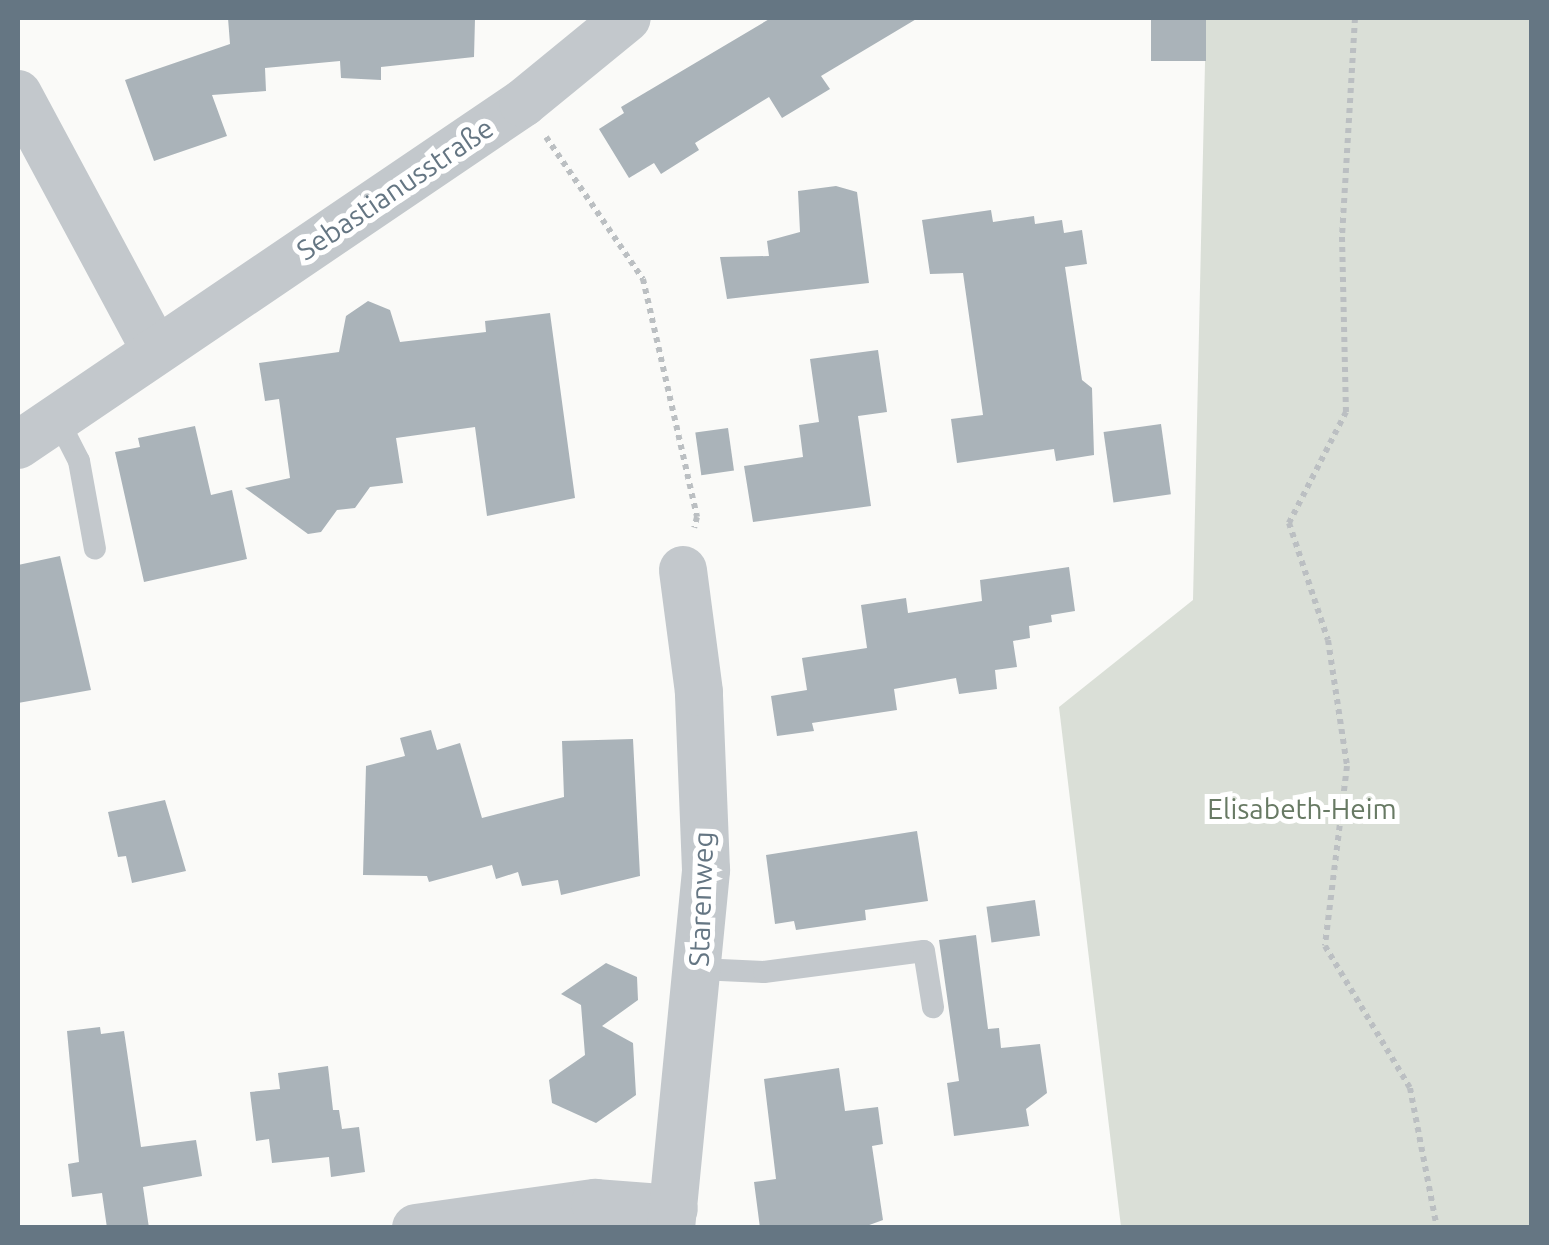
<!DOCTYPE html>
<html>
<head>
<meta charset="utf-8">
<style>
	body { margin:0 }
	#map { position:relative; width:1549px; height:1245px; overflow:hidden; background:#fafaf8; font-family:Ubuntu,sans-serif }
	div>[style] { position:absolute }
	.green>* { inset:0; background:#dadfd7 }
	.building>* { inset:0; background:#aab3b9; transform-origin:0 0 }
	.path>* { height:6px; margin-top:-3px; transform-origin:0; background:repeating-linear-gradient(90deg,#bbbfc2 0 5px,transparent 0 10px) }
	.lane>* { height:22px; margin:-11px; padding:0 11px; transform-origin:11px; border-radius:11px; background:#c3c8cc }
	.street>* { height:48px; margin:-24px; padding:0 24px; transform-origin:24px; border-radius:24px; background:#c3c8cc }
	span { translate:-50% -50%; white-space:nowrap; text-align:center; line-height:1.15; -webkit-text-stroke:10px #fff; paint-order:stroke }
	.street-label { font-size:28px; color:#657683 }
	.park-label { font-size:28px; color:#687a64 }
	.frame { position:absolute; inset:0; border:20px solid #657683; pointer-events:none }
</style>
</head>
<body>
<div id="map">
	<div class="green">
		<div style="clip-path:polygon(1206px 18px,1531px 18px,1531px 1227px,1121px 1227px,1059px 707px,1193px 600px)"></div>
	</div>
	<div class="building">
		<div style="clip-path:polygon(228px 18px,475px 19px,474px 57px,381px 67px,381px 80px,341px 78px,340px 61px,265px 68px,266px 91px,212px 95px,227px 136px,154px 161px,125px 80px,230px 44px)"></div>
		<div style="clip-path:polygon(771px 18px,918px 18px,821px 76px,830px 89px,782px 118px,769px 97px,695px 143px,699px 150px,661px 174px,654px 163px,629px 178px,599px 129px,624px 113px,621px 107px)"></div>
		<div style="left:1151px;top:18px;width:55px;height:43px"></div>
		<div style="clip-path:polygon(836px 186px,857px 192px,869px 283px,727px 299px,720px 257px,769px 256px,767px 241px,800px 232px,798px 191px)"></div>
		<div style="clip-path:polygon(991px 210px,993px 222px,1034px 216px,1035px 224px,1062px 220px,1064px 233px,1082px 230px,1087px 264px,1065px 267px,1082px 380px,1092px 388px,1094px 455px,1056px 461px,1054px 449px,957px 463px,951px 419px,983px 415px,963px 273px,930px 274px,922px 220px)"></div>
		<div style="clip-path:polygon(368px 301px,390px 310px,400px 342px,486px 332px,485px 321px,550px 313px,575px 498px,487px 516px,475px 427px,396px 438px,403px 483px,370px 487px,355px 508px,337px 510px,321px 532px,308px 534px,245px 488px,290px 478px,279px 399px,265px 401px,259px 363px,339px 352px,346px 316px)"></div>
		<div style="clip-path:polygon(878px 350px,887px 412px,858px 416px,871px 506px,753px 522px,744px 466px,803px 457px,799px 425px,819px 422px,810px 359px)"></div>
		<div style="left:1161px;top:424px;width:71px;height:58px;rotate:82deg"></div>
		<div style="clip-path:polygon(195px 426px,211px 495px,232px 490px,247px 559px,144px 582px,115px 452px,140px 447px,138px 438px)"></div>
		<div style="left:728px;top:428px;width:43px;height:33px;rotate:82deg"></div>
		<div style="clip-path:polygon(60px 556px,91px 690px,18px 703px,18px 565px)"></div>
		<div style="clip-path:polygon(1069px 567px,1075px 611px,1051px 615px,1052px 622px,1029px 626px,1030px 638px,1013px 641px,1017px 667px,995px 670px,997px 689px,959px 694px,956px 678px,894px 689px,897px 710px,812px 723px,814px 731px,777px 736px,771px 696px,807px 690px,802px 658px,867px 648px,861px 605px,906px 598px,908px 613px,982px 601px,980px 580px)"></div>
		<div style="clip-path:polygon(431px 730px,437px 750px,460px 743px,482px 818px,564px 797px,562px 741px,633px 739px,640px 876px,561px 895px,558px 880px,522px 886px,518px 872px,496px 879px,492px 865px,429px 882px,427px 876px,363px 875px,366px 766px,405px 756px,400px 738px)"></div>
		<div style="clip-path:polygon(165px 800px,186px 871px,132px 883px,126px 856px,118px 857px,108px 812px)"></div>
		<div style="clip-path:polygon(917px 831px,928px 901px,865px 910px,866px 920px,796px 930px,794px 921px,775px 924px,766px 855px)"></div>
		<div style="left:1035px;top:900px;width:36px;height:49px;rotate:82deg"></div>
		<div style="clip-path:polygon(976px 935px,988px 1029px,999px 1028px,1001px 1048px,1040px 1044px,1047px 1093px,1026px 1109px,1029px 1126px,954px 1136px,947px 1083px,959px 1081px,939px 940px)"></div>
		<div style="clip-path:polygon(606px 963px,637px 977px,638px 1000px,602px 1026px,633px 1043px,636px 1095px,596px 1123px,552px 1103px,549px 1080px,585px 1055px,581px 1005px,561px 994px)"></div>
		<div style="clip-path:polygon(100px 1027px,101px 1034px,124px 1031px,141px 1147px,196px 1140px,202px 1176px,143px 1187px,149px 1228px,107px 1228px,102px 1193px,72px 1197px,68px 1164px,79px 1162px,67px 1031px)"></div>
		<div style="clip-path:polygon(328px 1066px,333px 1110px,339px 1110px,342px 1129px,359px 1127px,365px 1172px,331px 1177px,329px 1157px,272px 1163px,269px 1139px,256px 1141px,250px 1092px,280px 1089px,278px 1073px)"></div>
		<div style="clip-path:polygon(839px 1068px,845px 1111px,878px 1107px,883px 1144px,872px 1146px,883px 1220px,861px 1228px,760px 1228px,754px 1182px,776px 1179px,764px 1079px)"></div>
	</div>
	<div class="path">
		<div style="left:1355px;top:18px;width:219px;rotate:93.4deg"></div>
		<div style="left:1342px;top:237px;width:175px;rotate:88.7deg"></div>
		<div style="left:1346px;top:412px;width:125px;rotate:117.2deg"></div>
		<div style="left:1289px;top:523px;width:123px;rotate:71.6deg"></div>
		<div style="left:1328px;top:640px;width:127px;rotate:81.4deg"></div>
		<div style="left:1347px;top:766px;width:181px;rotate:97deg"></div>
		<div style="left:1325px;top:946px;width:165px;rotate:59.1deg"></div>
		<div style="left:1410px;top:1088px;width:143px;rotate:79.1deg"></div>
		<div style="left:546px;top:137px;width:172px;rotate:55.7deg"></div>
		<div style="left:643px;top:279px;width:244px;rotate:77.2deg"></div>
		<div style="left:697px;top:517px;width:11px;rotate:105deg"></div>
	</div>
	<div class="lane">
		<div style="left:57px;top:418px;width:48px;rotate:62.9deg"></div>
		<div style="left:79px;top:461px;width:89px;rotate:79.7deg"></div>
		<div style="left:699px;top:969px;width:65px;rotate:2.6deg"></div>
		<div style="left:764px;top:972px;width:161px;rotate:-7.5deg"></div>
		<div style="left:924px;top:951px;width:57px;rotate:80.9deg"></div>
	</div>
	<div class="street">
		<div style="left:18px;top:94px;width:290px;rotate:61.8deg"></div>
		<div style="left:18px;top:445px;width:610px;rotate:-34.11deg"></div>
		<div style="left:523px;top:103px;width:134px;rotate:-39.3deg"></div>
		<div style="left:416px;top:1228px;width:181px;rotate:-8deg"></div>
		<div style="left:595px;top:1203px;width:79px;rotate:4.3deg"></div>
		<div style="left:671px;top:1228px;width:360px;rotate:-84.4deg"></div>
		<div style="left:706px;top:870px;width:178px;rotate:-92.3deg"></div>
		<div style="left:699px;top:692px;width:123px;rotate:-97.5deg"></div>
	</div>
	<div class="street-label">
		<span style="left:395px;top:189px;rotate:-34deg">Sebastianusstraße</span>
		<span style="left:701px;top:899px;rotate:-88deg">Starenweg</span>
	</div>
	<div class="park-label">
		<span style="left:1302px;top:809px">Elisabeth-Heim</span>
	</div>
	<div class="frame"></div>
</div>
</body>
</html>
